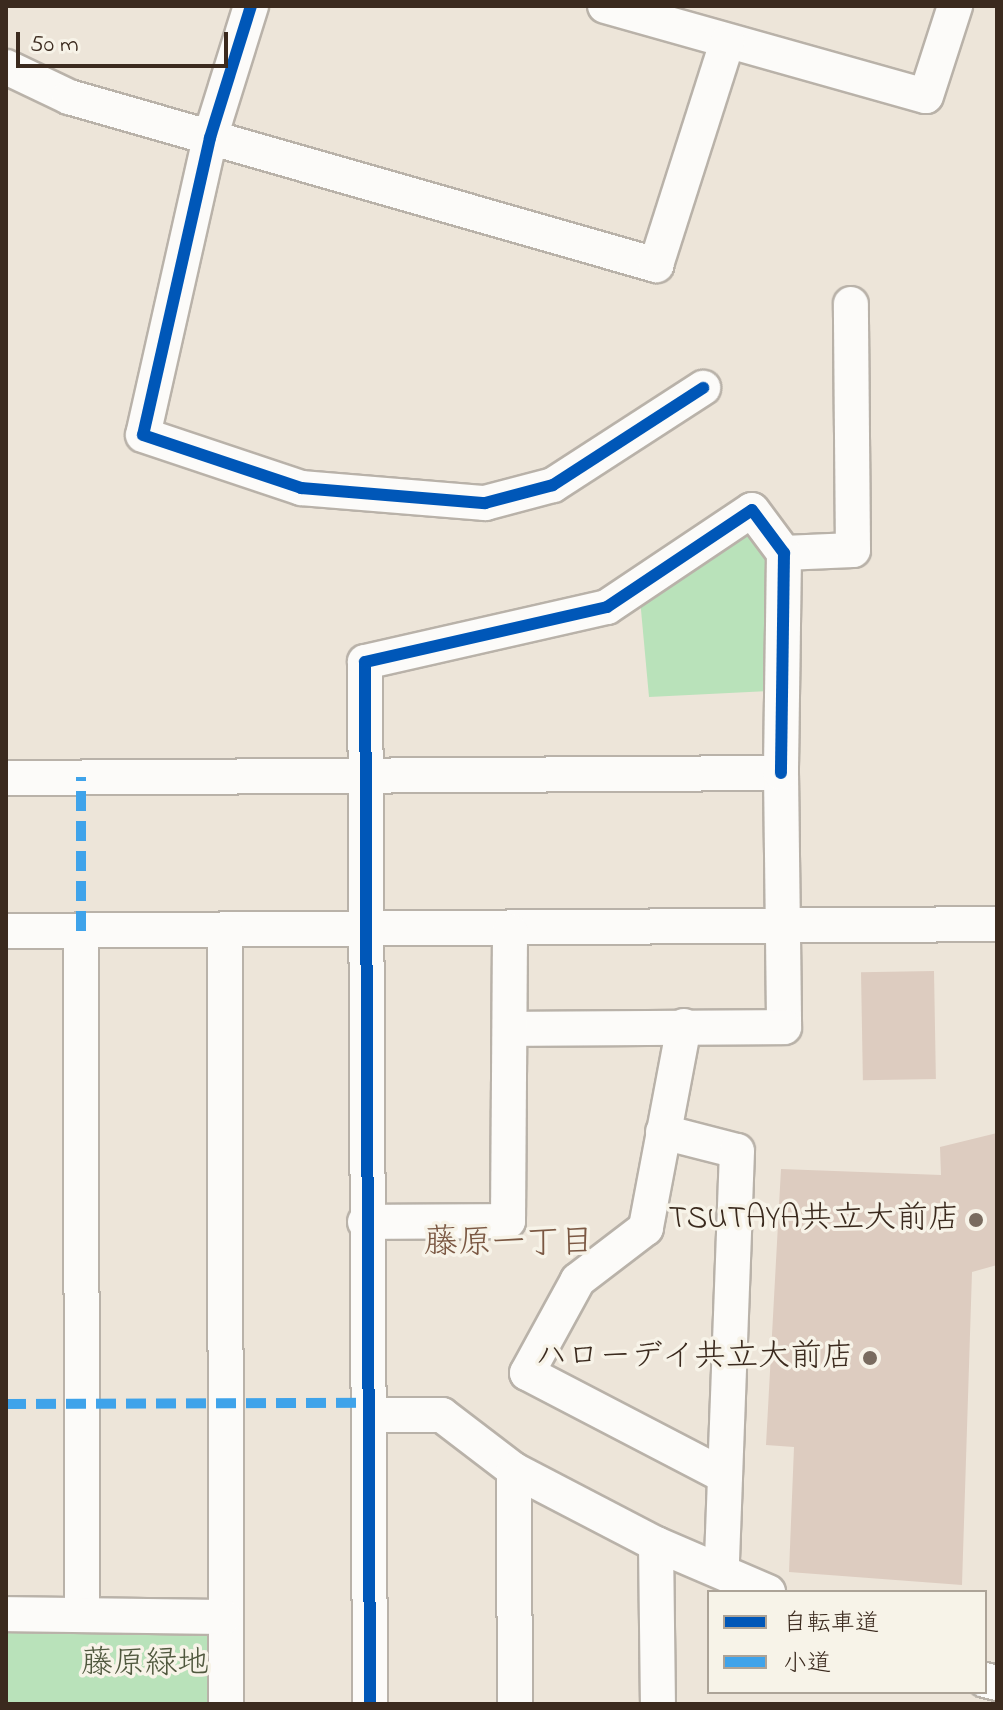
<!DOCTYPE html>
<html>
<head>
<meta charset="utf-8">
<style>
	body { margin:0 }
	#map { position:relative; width:1003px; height:1710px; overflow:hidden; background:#ede5d9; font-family:"Indie Flower","Klee One",sans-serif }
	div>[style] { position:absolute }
	.green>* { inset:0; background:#b9e2ba; transform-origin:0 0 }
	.building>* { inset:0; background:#ddccc0; transform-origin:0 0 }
	.roads { filter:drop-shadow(2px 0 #b9b2a9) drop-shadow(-2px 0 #b9b2a9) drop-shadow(0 2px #b9b2a9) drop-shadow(0 -2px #b9b2a9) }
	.minor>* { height:34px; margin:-17px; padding:0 17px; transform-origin:17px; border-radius:17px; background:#fcfbf9 }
	.quiet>* { height:10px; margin-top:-5px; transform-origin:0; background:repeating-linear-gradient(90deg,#3fa3ea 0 20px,transparent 0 30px) }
	.cycleway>* { height:12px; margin:-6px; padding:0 6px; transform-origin:6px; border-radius:6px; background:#0057b8 }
	.dots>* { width:22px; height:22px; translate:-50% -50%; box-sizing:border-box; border:4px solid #f7f3e8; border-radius:50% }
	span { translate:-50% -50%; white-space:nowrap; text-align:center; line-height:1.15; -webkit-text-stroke:7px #f7f3e8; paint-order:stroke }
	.poi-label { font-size:32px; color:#3b2a1e }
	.right { translate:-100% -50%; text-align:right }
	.park-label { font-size:32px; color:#50583e }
	.neighbourhood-label { font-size:34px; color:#7b5843 }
	.frame { position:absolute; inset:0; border:8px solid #3b2a1e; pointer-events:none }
	.legend { position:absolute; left:707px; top:1590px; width:280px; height:104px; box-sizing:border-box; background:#f7f3e8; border:2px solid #aca397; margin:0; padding:10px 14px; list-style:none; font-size:24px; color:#3b2a1e }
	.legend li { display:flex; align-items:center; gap:16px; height:40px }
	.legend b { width:40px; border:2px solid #aca397 }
	.scale { position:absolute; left:16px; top:32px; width:212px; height:36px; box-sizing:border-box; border:4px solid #3b2a1e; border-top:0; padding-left:10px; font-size:24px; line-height:28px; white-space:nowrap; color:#3b2a1e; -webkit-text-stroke:6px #f7f3e8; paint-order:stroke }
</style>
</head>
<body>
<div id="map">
	<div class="green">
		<div style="clip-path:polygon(751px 529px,771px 555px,770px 691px,649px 697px,640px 599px)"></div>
		<div style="left:214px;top:1624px;width:80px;height:208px;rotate:90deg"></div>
	</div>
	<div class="building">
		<div style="left:934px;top:971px;width:108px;height:73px;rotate:89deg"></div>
		<div style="clip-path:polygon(997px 1133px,997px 1265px,972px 1272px,962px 1585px,789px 1572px,794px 1447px,766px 1445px,781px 1169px,941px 1175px,940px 1147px)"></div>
	</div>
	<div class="roads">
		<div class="minor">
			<div style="left:251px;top:6px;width:138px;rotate:107.3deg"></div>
			<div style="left:210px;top:138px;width:304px;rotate:102.7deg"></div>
			<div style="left:143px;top:435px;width:167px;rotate:18.5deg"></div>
			<div style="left:301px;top:488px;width:185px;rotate:4.7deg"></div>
			<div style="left:485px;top:503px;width:70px;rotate:-14.8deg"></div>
			<div style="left:553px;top:485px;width:179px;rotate:-32.9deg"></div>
			<div style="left:605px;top:6px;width:333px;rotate:15.7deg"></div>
			<div style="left:926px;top:96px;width:95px;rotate:-72.1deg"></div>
			<div style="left:6px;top:67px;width:70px;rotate:25.5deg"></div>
			<div style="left:69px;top:97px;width:611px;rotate:15.97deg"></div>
			<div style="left:656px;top:265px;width:234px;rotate:-72.3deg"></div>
			<div style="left:784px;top:553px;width:69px;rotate:-2.5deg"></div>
			<div style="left:853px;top:550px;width:246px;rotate:-90.5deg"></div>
			<div style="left:6px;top:778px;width:775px;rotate:-0.37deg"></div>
			<div style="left:781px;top:773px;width:254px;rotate:89.3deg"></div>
			<div style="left:784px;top:1027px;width:273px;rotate:179.6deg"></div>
			<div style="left:6px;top:931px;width:991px;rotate:-0.4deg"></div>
			<div style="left:81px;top:931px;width:683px;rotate:89.92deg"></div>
			<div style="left:225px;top:931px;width:773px;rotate:89.93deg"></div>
			<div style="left:684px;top:1026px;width:206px;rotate:100.7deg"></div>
			<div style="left:646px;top:1228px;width:86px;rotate:142.6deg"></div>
			<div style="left:578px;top:1280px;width:106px;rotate:118.7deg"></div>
			<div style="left:527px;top:1373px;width:223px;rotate:27.5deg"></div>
			<div style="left:663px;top:1132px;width:76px;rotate:14.4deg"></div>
			<div style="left:737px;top:1151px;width:418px;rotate:92.1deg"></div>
			<div style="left:365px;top:1222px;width:143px;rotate:-0.4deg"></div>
			<div style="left:508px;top:1221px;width:290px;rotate:-89.6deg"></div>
			<div style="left:371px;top:1415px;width:71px"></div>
			<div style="left:442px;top:1415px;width:91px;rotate:37.4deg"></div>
			<div style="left:514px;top:1470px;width:160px;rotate:27.5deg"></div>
			<div style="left:656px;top:1544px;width:160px;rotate:89.3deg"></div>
			<div style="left:514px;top:1470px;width:234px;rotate:89.8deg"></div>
			<div style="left:656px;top:1544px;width:122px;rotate:23.2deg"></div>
			<div style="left:6px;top:1614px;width:218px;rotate:0.8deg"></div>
			<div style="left:985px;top:1680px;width:12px;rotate:14deg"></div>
			<div style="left:370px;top:1704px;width:1042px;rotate:-90.27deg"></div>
			<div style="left:365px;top:662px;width:248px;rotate:-12.8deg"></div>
			<div style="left:607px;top:607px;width:174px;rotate:-33.8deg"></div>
			<div style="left:752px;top:510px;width:54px;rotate:53.3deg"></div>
			<div style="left:784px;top:553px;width:220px;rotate:90.8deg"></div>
		</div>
	</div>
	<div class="quiet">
		<div style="left:81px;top:931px;width:154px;rotate:-90deg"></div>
		<div style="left:6px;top:1404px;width:365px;rotate:-0.2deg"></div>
	</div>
	<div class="cycleway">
		<div style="left:251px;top:6px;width:138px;rotate:107.3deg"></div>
		<div style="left:210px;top:138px;width:304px;rotate:102.7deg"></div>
		<div style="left:143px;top:435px;width:167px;rotate:18.5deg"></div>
		<div style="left:301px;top:488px;width:185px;rotate:4.7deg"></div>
		<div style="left:485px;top:503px;width:70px;rotate:-14.8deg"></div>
		<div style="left:553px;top:485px;width:179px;rotate:-32.9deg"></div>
		<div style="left:370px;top:1704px;width:1042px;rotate:-90.27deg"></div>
		<div style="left:365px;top:662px;width:248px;rotate:-12.8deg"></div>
		<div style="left:607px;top:607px;width:174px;rotate:-33.8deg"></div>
		<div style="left:752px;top:510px;width:54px;rotate:53.3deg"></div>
		<div style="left:784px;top:553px;width:220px;rotate:90.8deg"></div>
	</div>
	<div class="dots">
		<div style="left:976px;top:1220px;background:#796b5f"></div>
		<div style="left:870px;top:1358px;background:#796b5f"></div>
	</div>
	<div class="poi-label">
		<span class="right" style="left:960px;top:1220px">TSUTAYA共立大前店</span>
		<span class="right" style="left:854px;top:1358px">ハローデイ共立大前店</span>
	</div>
	<div class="park-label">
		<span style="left:145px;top:1665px">藤原緑地</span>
	</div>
	<div class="neighbourhood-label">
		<span style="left:509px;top:1245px">藤原一丁目</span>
	</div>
	<div class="frame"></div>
	<ul class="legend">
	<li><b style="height:10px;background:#0057b8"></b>自転車道</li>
	<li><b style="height:10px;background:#3fa3ea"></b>小道</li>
	</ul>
	<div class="scale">50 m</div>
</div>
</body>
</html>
